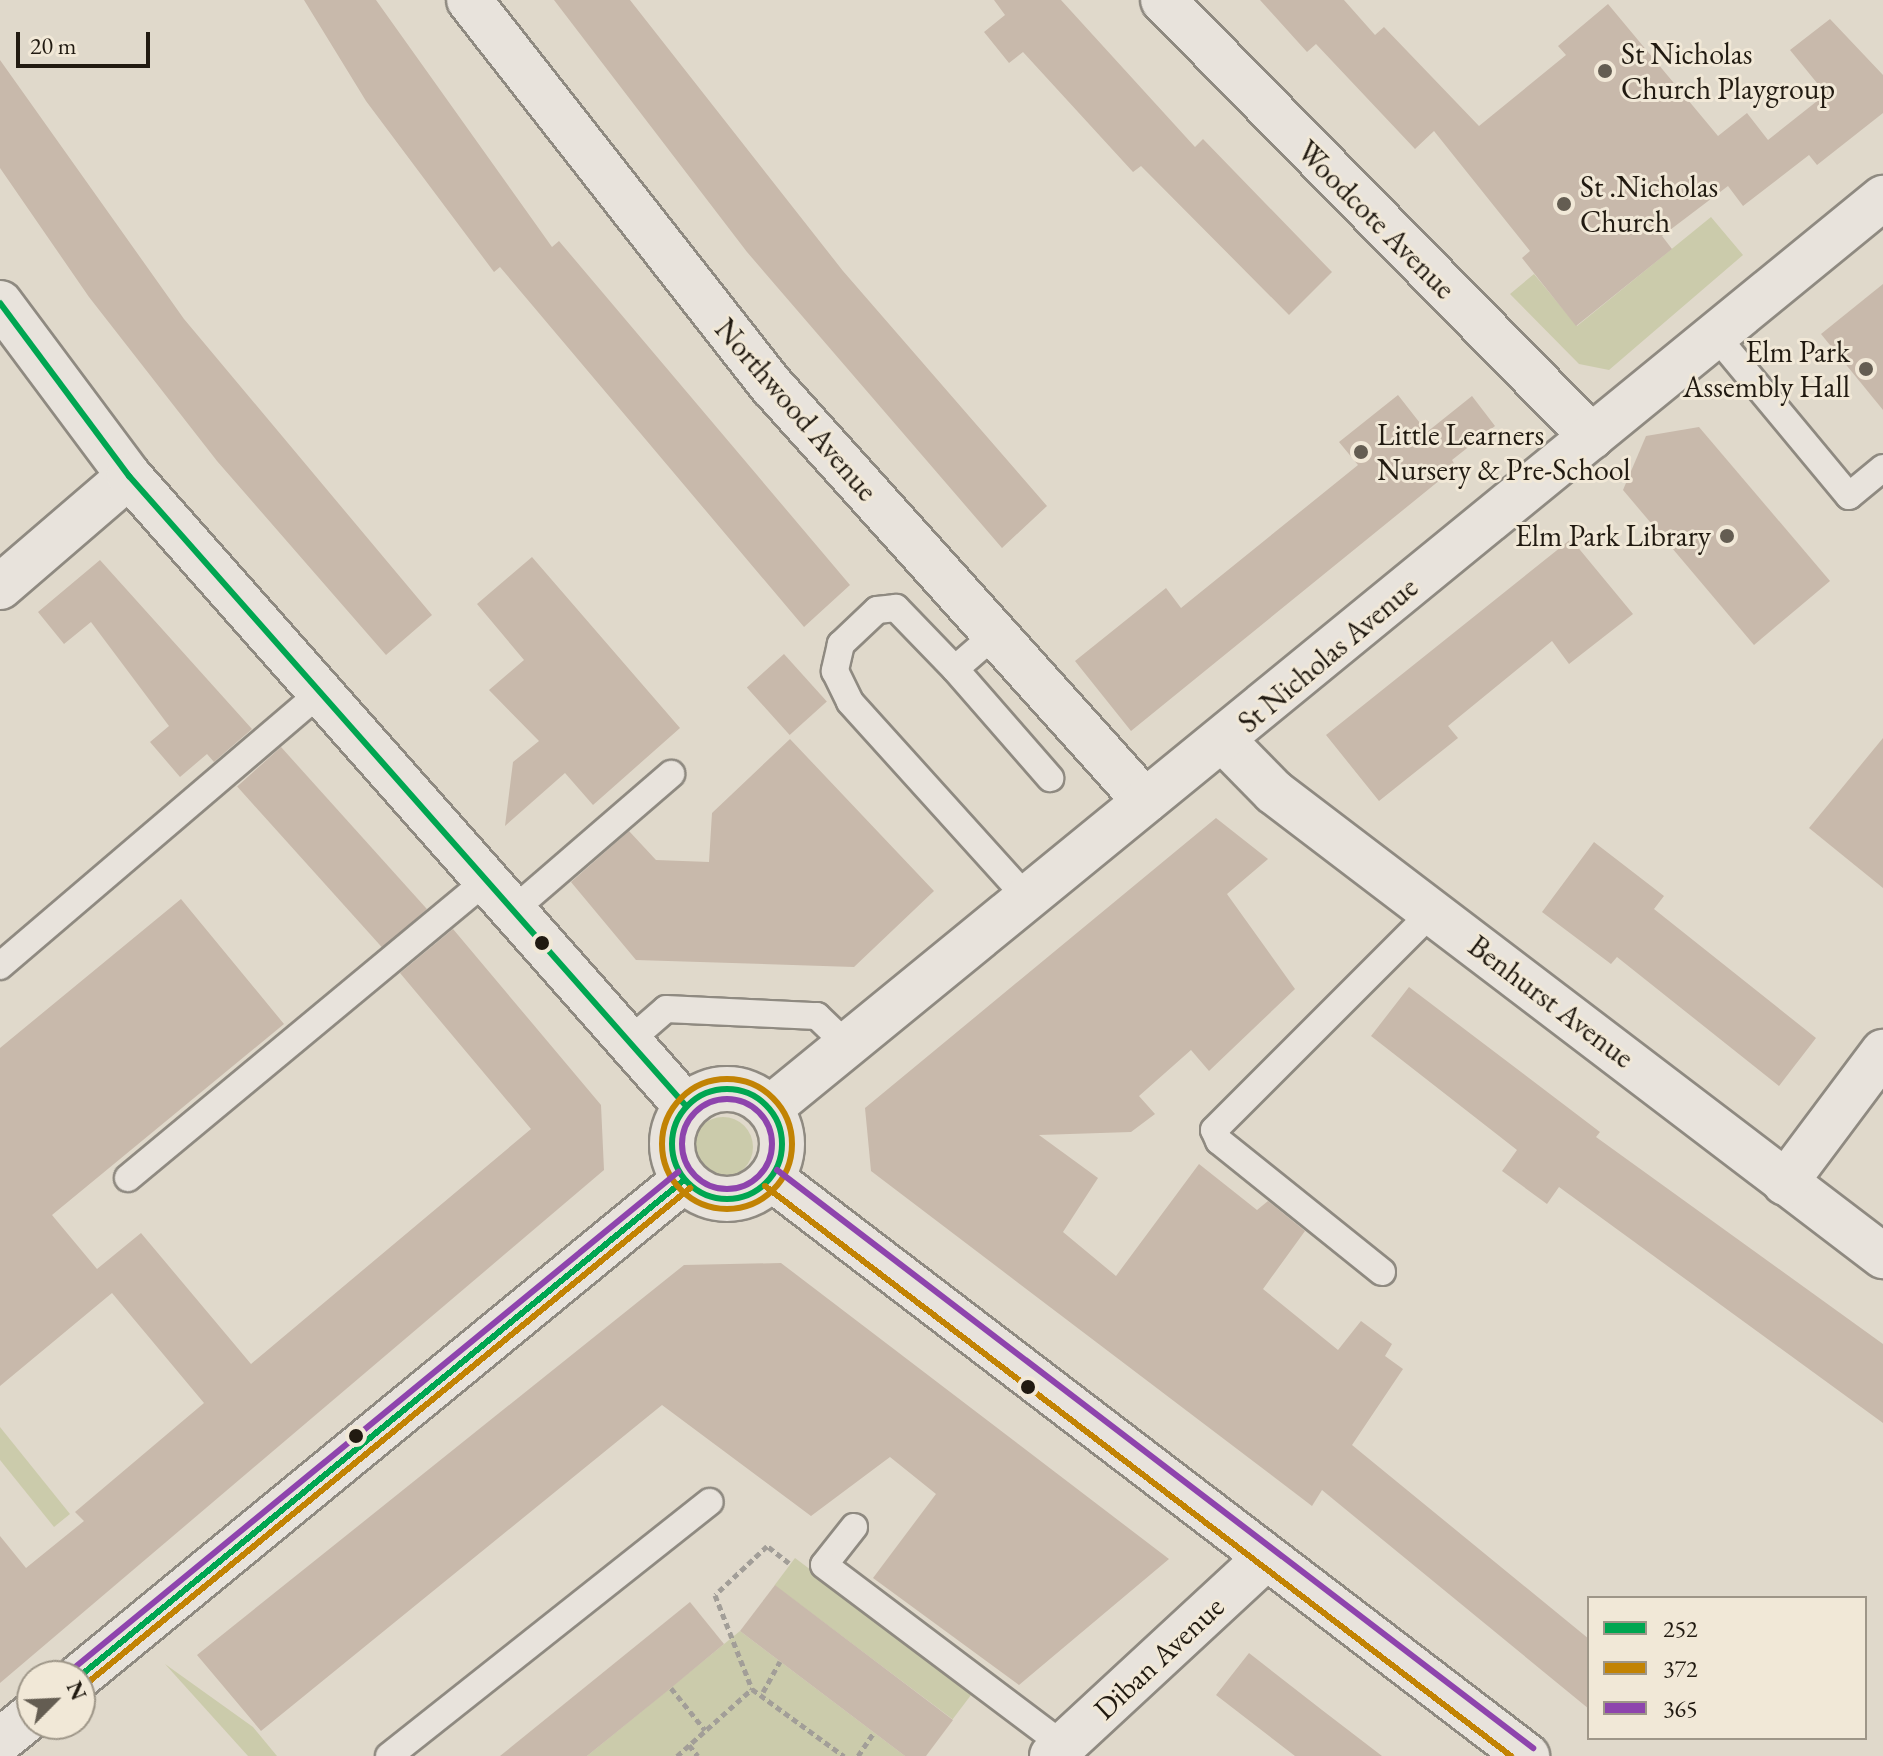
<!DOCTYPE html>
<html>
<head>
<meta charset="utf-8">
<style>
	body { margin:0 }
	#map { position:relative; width:1883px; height:1756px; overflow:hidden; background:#e0d9cb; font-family:"EB Garamond",serif }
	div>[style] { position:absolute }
	.green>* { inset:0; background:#cbcbab; transform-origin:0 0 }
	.round { border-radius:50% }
	.building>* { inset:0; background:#c8b9ab; transform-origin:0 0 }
	.path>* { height:5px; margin-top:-2.5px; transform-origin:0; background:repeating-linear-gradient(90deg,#a29e98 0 6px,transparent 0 10px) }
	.roads { filter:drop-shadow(2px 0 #8f8a81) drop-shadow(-2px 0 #8f8a81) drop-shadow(0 2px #8f8a81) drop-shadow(0 -2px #8f8a81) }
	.service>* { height:26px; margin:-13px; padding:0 13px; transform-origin:13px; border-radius:13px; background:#e8e3dc }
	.minor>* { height:44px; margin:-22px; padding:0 22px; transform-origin:22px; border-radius:22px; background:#e8e3dc }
	.tertiary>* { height:44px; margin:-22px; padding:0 22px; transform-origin:22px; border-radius:22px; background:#e8e3dc }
	.tertiary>.ring { margin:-22px; padding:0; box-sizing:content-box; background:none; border:44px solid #e8e3dc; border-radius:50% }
	.bus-1>* { height:6px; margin:-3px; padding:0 3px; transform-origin:3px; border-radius:3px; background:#00a651 }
	.bus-1>.ring { margin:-3px; padding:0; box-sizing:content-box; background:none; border:6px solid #00a651; border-radius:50% }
	.bus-2>* { height:6px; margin:-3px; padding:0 3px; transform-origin:3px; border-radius:3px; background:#c28304 }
	.bus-2>.ring { margin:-3px; padding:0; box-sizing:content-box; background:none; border:6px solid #c28304; border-radius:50% }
	.bus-3>* { height:6px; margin:-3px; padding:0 3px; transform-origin:3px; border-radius:3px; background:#8e44ad }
	.bus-3>.ring { margin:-3px; padding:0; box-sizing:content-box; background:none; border:6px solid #8e44ad; border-radius:50% }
	.dots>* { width:22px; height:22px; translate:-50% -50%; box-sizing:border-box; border:4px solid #f1e8d7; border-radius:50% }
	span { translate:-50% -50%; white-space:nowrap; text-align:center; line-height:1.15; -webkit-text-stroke:6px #f1e8d7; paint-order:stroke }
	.poi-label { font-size:30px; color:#211a11 }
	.left { translate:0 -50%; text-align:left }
	.right { translate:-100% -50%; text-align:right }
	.street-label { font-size:30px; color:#211a11 }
	.legend { position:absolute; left:1587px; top:1596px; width:280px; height:144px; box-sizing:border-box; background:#f1e8d7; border:2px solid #9e9688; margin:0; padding:10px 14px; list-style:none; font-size:24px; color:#211a11 }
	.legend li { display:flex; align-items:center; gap:16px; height:40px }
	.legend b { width:40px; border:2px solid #9e9688 }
	.north { position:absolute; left:16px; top:1660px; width:80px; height:80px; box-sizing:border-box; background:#f1e8d7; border:2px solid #9e9688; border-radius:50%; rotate:66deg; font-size:22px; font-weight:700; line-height:32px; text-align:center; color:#211a11 }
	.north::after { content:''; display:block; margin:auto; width:28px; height:36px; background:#645d52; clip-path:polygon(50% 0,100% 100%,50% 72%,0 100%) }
	.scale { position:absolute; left:16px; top:32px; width:134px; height:36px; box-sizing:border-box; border:4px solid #211a11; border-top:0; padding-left:10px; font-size:24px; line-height:28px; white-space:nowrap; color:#211a11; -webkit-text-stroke:6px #f1e8d7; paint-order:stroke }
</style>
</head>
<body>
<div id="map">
	<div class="green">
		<div style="clip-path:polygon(1711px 217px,1743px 255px,1609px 370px,1579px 364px,1510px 294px,1534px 274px,1577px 326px)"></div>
		<div class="round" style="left:693px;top:1117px;width:60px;height:60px"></div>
		<div style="clip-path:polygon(0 1427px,70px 1514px,54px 1527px,0 1460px)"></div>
		<div style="left:795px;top:1558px;width:223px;height:34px;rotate:37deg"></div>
		<div style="clip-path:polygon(740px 1631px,905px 1756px,587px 1756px)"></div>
		<div style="clip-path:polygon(165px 1664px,253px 1727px,277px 1756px,248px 1756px)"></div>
	</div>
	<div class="building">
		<div style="clip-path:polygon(304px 0,376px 0,552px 247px,559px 241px,850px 585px,804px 627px,500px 267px,494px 272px,366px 101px)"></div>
		<div style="clip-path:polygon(554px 0,630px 0,843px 271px,1047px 506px,1002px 548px,747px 252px)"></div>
		<div style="clip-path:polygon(994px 0,1061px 0,1195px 147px,1203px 139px,1332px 272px,1289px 315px,1141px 166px,1133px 172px,1023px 52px,1009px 63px,984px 32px,1005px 15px)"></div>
		<div style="clip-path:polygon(1260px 0,1344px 0,1375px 35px,1384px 27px,1479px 126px,1566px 55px,1558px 46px,1608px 4px,1718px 136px,1747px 113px,1768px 140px,1826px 94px,1790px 50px,1830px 19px,1883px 75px,1883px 113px,1817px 165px,1809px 155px,1743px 206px,1728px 186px,1662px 236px,1672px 249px,1576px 326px,1522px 258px,1530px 251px,1434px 131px,1415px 149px,1316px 44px,1307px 52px)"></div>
		<div style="clip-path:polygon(0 60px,184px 319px,432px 615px,386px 655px,217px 461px,89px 297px,0 168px)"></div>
		<div style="clip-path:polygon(1883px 284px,1883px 410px,1821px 334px)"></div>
		<div style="clip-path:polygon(1398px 395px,1427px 432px,1472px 396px,1495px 426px,1452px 460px,1456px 467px,1131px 731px,1075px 661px,1166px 588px,1181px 608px,1358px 465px,1339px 442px)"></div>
		<div style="clip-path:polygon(1699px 427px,1830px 581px,1754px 645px,1623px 490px,1646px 436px)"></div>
		<div style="clip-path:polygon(1571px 539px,1633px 614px,1569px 664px,1552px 641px,1448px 726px,1458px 738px,1379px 801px,1326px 735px)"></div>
		<div style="clip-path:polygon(532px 557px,680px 728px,593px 805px,565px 773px,505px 826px,513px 762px,539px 741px,489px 690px,524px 660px,477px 604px)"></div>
		<div style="clip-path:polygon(100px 560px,252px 729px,214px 762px,207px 754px,180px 777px,150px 742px,169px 726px,91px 622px,64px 644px,38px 612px)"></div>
		<div style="left:784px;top:654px;width:64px;height:50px;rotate:48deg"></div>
		<div style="clip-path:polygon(1883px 738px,1883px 888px,1809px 828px)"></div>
		<div style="clip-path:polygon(790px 739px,934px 891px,854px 967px,636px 960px,571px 882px,629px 831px,656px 860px,709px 862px,712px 813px)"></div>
		<div style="left:281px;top:747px;width:218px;height:59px;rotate:48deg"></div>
		<div style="clip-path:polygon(1216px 818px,1268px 859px,1227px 894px,1295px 989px,1209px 1071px,1191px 1050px,1139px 1096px,1155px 1114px,1131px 1132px,1039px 1135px,1098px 1178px,1063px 1232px,1116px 1276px,1199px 1164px,1257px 1210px,1268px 1201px,1305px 1231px,1263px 1289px,1338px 1350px,1361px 1321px,1392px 1344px,1385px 1356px,1403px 1369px,1352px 1445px,1589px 1639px,1589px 1709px,1322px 1490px,1312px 1506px,871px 1171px,865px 1108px)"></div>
		<div style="clip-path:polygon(1594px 842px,1664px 896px,1654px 909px,1816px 1038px,1779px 1086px,1617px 957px,1611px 964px,1542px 912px)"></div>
		<div style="clip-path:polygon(181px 899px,284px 1024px,52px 1215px,97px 1269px,141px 1233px,251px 1364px,531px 1129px,400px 973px,453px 929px,601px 1105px,604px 1170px,0 1683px,0 1536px,26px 1568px,84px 1521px,75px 1512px,204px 1403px,112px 1293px,0 1386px,0 1048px)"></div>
		<div style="clip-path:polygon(1409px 987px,1600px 1132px,1596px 1137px,1883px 1344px,1883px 1423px,1559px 1187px,1547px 1204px,1502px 1171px,1517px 1150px,1371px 1036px)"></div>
		<div style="clip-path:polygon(781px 1263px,1169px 1559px,1019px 1685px,873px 1578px,936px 1494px,890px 1457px,811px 1516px,662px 1405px,261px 1731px,197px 1655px,684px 1265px)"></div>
		<div style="clip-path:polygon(775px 1585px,953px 1720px,926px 1756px,905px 1756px,740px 1631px)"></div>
		<div style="clip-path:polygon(690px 1602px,724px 1644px,671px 1688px,587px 1756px,500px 1756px)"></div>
		<div style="clip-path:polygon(1249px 1653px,1322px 1710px,1382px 1756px,1295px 1756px,1216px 1695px)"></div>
	</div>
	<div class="path">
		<div style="left:789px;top:1563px;width:28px;rotate:-142deg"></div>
		<div style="left:767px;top:1546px;width:71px;rotate:136.7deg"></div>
		<div style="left:715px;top:1595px;width:101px;rotate:68.5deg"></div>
		<div style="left:752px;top:1689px;width:114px;rotate:36.1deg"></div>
		<div style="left:671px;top:1688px;width:54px;rotate:51deg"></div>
		<div style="left:763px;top:1692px;width:35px;rotate:-61deg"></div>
		<div style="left:689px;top:1745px;width:14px;rotate:51deg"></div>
		<div style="left:677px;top:1756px;width:101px;rotate:-41.8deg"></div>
		<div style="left:858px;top:1756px;width:29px;rotate:-56deg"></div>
	</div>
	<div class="roads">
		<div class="service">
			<div style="left:1716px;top:336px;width:208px;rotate:50.3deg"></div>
			<div style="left:1849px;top:496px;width:44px;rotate:-39.5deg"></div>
			<div style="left:993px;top:636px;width:50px;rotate:139deg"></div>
			<div style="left:955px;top:669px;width:85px;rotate:-134deg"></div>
			<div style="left:896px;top:608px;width:19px;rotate:174deg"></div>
			<div style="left:877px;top:610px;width:50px;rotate:136.6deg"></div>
			<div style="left:841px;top:644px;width:28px;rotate:103deg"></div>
			<div style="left:835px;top:671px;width:34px;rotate:64deg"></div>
			<div style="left:850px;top:702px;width:264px;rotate:47.9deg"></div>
			<div style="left:955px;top:669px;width:145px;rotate:48.9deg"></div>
			<div style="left:510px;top:913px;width:213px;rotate:-40.8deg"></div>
			<div style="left:0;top:966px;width:418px;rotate:-40.5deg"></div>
			<div style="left:628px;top:1042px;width:50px;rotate:-41deg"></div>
			<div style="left:666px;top:1009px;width:151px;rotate:2.7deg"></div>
			<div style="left:817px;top:1016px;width:42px;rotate:44deg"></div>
			<div style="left:128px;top:1178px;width:462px;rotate:-39.7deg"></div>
			<div style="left:1382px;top:1272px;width:209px;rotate:-141.2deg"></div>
			<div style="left:1219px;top:1141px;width:12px;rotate:-114deg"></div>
			<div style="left:1214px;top:1130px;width:308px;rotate:-45deg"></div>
			<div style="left:854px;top:1527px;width:48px;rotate:128.3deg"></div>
			<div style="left:824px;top:1565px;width:299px;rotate:37deg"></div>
			<div style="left:389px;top:1756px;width:409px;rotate:-38.4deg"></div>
		</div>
		<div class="minor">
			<div style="left:469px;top:0;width:491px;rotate:51.9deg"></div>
			<div style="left:772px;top:386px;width:558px;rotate:48.05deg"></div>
			<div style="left:1163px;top:0;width:612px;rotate:45.53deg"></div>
			<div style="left:0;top:587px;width:170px;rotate:-40.7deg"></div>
			<div style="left:1224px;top:741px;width:71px;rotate:45.6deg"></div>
			<div style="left:1274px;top:792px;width:766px;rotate:37.3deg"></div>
			<div style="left:770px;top:1108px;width:1438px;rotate:-39.27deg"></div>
			<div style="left:1785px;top:1183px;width:164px;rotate:-53.2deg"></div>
			<div style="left:1052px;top:1756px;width:292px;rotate:-42.8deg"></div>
		</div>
		<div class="tertiary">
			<div style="left:0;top:303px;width:216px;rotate:53.3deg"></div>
			<div style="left:129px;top:476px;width:841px;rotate:48.52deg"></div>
			<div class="ring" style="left:672px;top:1089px;width:66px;height:66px"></div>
			<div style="left:771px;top:1178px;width:952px;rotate:37.4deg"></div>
			<div style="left:80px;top:1676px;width:782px;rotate:-39.39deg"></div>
			<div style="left:0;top:1741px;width:41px;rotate:-39.1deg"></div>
		</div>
	</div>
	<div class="bus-1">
		<div style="left:0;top:303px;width:216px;rotate:53.3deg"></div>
		<div style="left:129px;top:476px;width:841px;rotate:48.52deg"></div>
		<div class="ring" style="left:672px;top:1089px;width:104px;height:104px"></div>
		<div style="left:80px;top:1676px;width:782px;rotate:-39.39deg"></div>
	</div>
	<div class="bus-2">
		<div class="ring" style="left:662px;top:1079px;width:124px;height:124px"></div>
		<div style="left:765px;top:1186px;width:939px;rotate:37.38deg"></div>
		<div style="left:86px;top:1684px;width:782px;rotate:-39.39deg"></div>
	</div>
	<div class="bus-3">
		<div class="ring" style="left:682px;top:1099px;width:84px;height:84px"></div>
		<div style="left:777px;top:1170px;width:952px;rotate:37.4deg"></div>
		<div style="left:74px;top:1668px;width:782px;rotate:-39.39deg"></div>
	</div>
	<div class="dots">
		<div style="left:1605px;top:71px;background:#645d52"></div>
		<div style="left:1564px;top:204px;background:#645d52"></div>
		<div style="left:1866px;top:369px;background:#645d52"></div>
		<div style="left:1361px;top:452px;background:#645d52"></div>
		<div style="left:1727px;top:536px;background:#645d52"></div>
		<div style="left:542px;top:943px;background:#211a11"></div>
		<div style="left:1028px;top:1387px;background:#211a11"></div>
		<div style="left:356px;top:1436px;background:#211a11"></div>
	</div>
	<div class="poi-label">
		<span class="left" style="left:1621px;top:71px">St Nicholas<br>Church Playgroup</span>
		<span class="left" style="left:1580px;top:204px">St .Nicholas<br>Church</span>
		<span class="right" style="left:1850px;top:369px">Elm Park<br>Assembly Hall</span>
		<span class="left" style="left:1377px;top:452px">Little Learners<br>Nursery &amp; Pre-School</span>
		<span class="right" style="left:1711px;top:536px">Elm Park Library</span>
	</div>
	<div class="street-label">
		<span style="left:1376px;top:220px;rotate:45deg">Woodcote Avenue</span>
		<span style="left:796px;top:410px;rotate:49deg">Northwood Avenue</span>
		<span style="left:1328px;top:655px;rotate:-40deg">St Nicholas Avenue</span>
		<span style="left:1551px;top:1002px;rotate:37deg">Benhurst Avenue</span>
		<span style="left:1159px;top:1658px;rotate:-43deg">Diban Avenue</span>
	</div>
	<ul class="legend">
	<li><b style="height:10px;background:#00a651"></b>252</li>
	<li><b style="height:10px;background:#c28304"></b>372</li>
	<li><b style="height:10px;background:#8e44ad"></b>365</li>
	</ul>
	<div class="north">N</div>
	<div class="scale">20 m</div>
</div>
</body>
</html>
